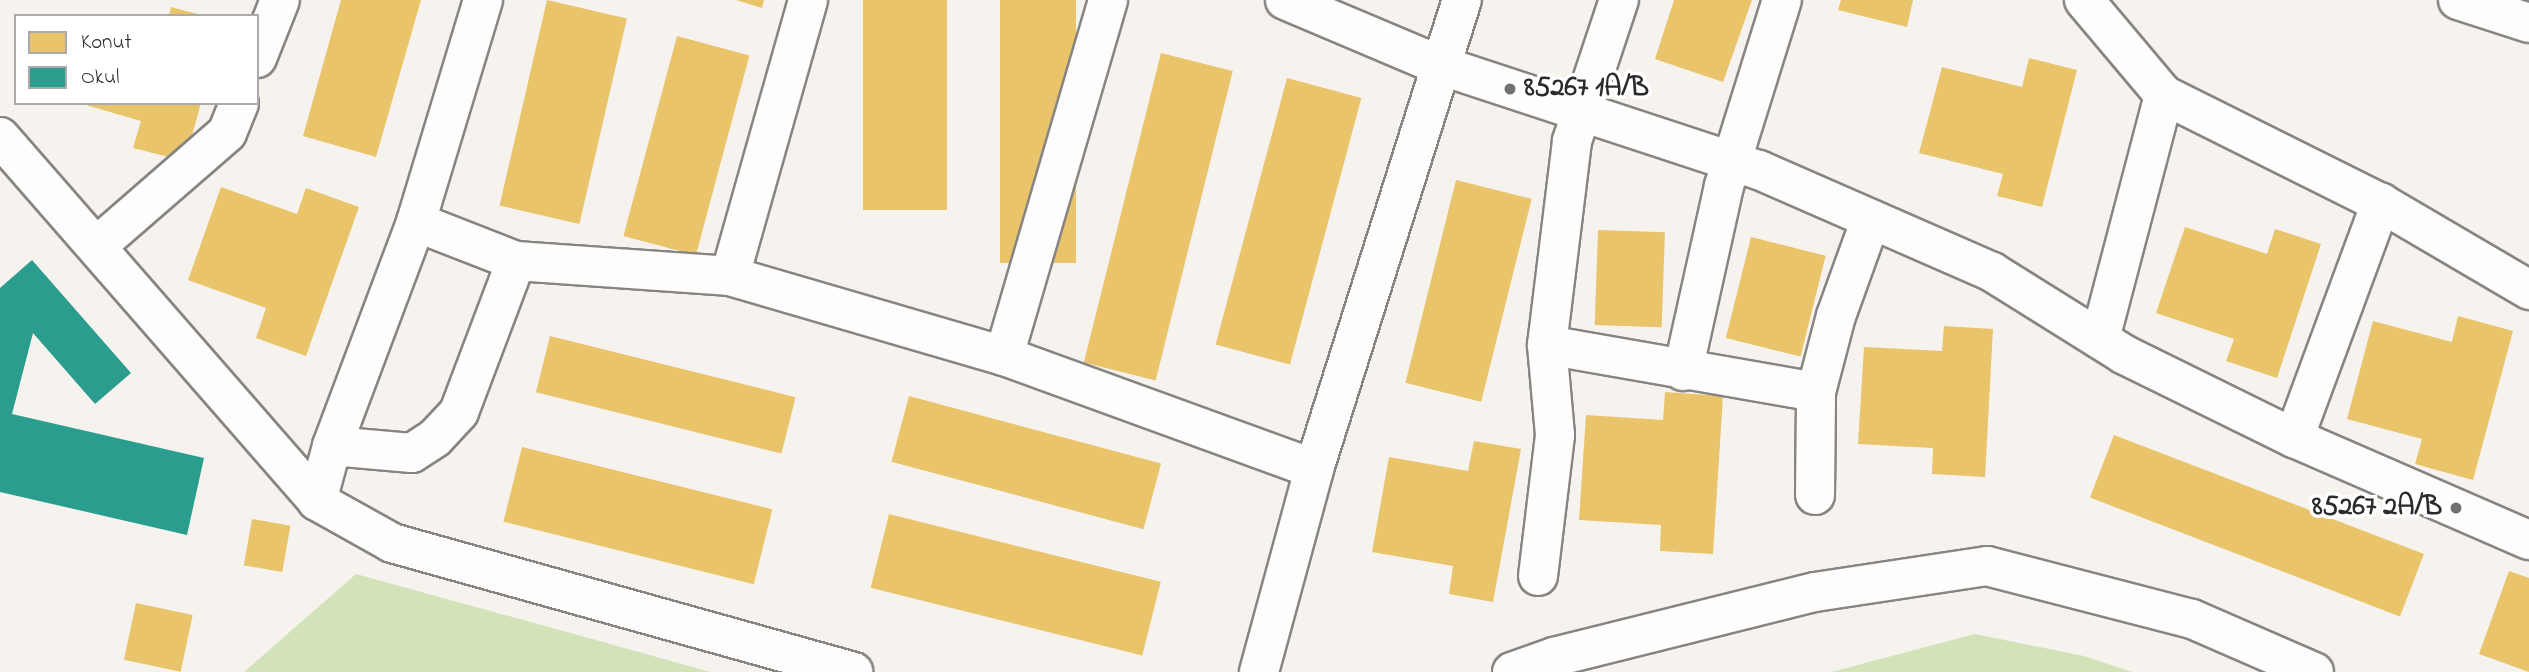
<!DOCTYPE html>
<html>
<head>
<meta charset="utf-8">
<style>
	body { margin:0 }
	#map { position:relative; width:2529px; height:672px; overflow:hidden; background:#f6f2ee; font-family:"Indie Flower",sans-serif }
	div>[style] { position:absolute }
	.green>* { inset:0; background:#d2e3ba }
	.homes>* { inset:0; background:#e9c46a; transform-origin:0 0 }
	.schools>* { inset:0; background:#2a9d8f }
	.roads { filter:drop-shadow(2px 0 #868583) drop-shadow(-2px 0 #868583) drop-shadow(0 2px #868583) drop-shadow(0 -2px #868583) }
	.street>* { height:38px; margin:-19px; padding:0 19px; transform-origin:19px; border-radius:19px; background:#fefdfc }
	.dots>* { width:19px; height:19px; translate:-50% -50%; box-sizing:border-box; border:4px solid #fff; border-radius:50% }
	span { translate:-50% -50%; white-space:nowrap; text-align:center; line-height:1.15; -webkit-text-stroke:7px #fff; paint-order:stroke }
	.poi-label { font-size:28px; color:#2b2b2b; font-weight:700 }
	.left { translate:0 -50%; text-align:left }
	.right { translate:-100% -50%; text-align:right }
	.legend { position:absolute; left:14px; top:14px; width:245px; height:91px; box-sizing:border-box; background:#fff; border:2px solid #aaa; margin:0; padding:9px 12px; list-style:none; font-size:21px; color:#2b2b2b }
	.legend li { display:flex; align-items:center; gap:14px; height:35px }
	.legend b { width:35px; border:2px solid #aaa }
</style>
</head>
<body>
<div id="map">
	<div class="green">
		<div style="clip-path:polygon(356px 574px,614px 645px,710px 672px,244px 672px)"></div>
		<div style="clip-path:polygon(1975px 634px,2084px 656px,2132px 672px,1831px 672px)"></div>
	</div>
	<div class="homes">
		<div style="clip-path:polygon(341px 0,421px 0,376px 157px,303px 136px)"></div>
		<div style="left:547px;top:0;width:82px;height:211px;rotate:13deg"></div>
		<div style="clip-path:polygon(736px 0,764px 0,762px 8px)"></div>
		<div style="left:863px;top:0;width:84px;height:210px"></div>
		<div style="left:1000px;top:0;width:76px;height:263px"></div>
		<div style="clip-path:polygon(1674px 0,1752px 0,1723px 82px,1655px 59px)"></div>
		<div style="clip-path:polygon(1841px 0,1913px 0,1907px 27px,1838px 10px)"></div>
		<div style="clip-path:polygon(171px 7px,201px 15px,201px 16px,169px 16px)"></div>
		<div style="left:677px;top:36px;width:75px;height:207px;rotate:15deg"></div>
		<div style="left:1161px;top:53px;width:74px;height:319px;rotate:14deg"></div>
		<div style="clip-path:polygon(2029px 58px,2077px 70px,2042px 207px,1997px 196px,2003px 174px,1919px 153px,1942px 67px,2022px 87px)"></div>
		<div style="left:1287px;top:78px;width:77px;height:276px;rotate:15deg"></div>
		<div style="clip-path:polygon(79px 103px,201px 103px,185px 161px,133px 148px,141px 121px)"></div>
		<div style="left:1456px;top:180px;width:78px;height:209px;rotate:14deg"></div>
		<div style="clip-path:polygon(221px 187px,297px 214px,306px 188px,359px 207px,306px 356px,256px 338px,266px 308px,188px 280px)"></div>
		<div style="clip-path:polygon(2185px 227px,2267px 254px,2275px 229px,2321px 244px,2277px 378px,2226px 361px,2234px 339px,2156px 313px)"></div>
		<div style="left:1598px;top:230px;width:67px;height:95px;rotate:2deg"></div>
		<div style="left:1751px;top:237px;width:77px;height:104px;rotate:14deg"></div>
		<div style="clip-path:polygon(2458px 316px,2513px 331px,2473px 480px,2415px 464px,2422px 439px,2347px 419px,2373px 321px,2452px 342px)"></div>
		<div style="clip-path:polygon(1944px 326px,1993px 329px,1985px 477px,1932px 474px,1933px 448px,1858px 444px,1864px 347px,1942px 351px)"></div>
		<div style="left:550px;top:336px;width:253px;height:58px;rotate:14deg"></div>
		<div style="clip-path:polygon(1665px 392px,1723px 396px,1713px 554px,1660px 551px,1661px 525px,1579px 520px,1586px 415px,1663px 420px)"></div>
		<div style="left:909px;top:396px;width:261px;height:68px;rotate:15deg"></div>
		<div style="left:2114px;top:435px;width:332px;height:67px;rotate:21deg"></div>
		<div style="clip-path:polygon(1474px 441px,1521px 449px,1493px 602px,1449px 594px,1453px 566px,1372px 552px,1389px 457px,1468px 471px)"></div>
		<div style="left:522px;top:447px;width:258px;height:77px;rotate:14deg"></div>
		<div style="left:889px;top:514px;width:280px;height:76px;rotate:14deg"></div>
		<div style="left:252px;top:519px;width:39px;height:47px;rotate:10deg"></div>
		<div style="clip-path:polygon(2509px 571px,2529px 578px,2529px 672px,2479px 654px)"></div>
		<div style="left:136px;top:603px;width:58px;height:58px;rotate:12deg"></div>
	</div>
	<div class="schools">
		<div style="clip-path:polygon(32px 260px,131px 373px,95px 404px,33px 333px,12px 414px,204px 458px,187px 535px,0 492px,0 288px)"></div>
	</div>
	<div class="roads">
		<div class="street">
			<div style="left:1285px;top:0;width:167px;rotate:22.9deg"></div>
			<div style="left:1439px;top:65px;width:337px;rotate:18.2deg"></div>
			<div style="left:1759px;top:170px;width:254px;rotate:23.6deg"></div>
			<div style="left:1992px;top:272px;width:155px;rotate:32deg"></div>
			<div style="left:2123px;top:354px;width:191px;rotate:26.2deg"></div>
			<div style="left:2294px;top:438px;width:256px;rotate:23.5deg"></div>
			<div style="left:2084px;top:0;width:124px;rotate:49.9deg"></div>
			<div style="left:2164px;top:95px;width:242px;rotate:26.5deg"></div>
			<div style="left:2381px;top:203px;width:172px;rotate:30.4deg"></div>
			<div style="left:2458px;top:0;width:75px;rotate:17.9deg"></div>
			<div style="left:257px;top:58px;width:62px;rotate:-68.4deg"></div>
			<div style="left:0;top:137px;width:483px;rotate:48.9deg"></div>
			<div style="left:317px;top:501px;width:86px;rotate:29.2deg"></div>
			<div style="left:392px;top:543px;width:479px;rotate:15.6deg"></div>
			<div style="left:416px;top:222px;width:107px;rotate:21.3deg"></div>
			<div style="left:516px;top:261px;width:215px;rotate:4deg"></div>
			<div style="left:730px;top:276px;width:285px;rotate:16.3deg"></div>
			<div style="left:1004px;top:356px;width:371px;rotate:-73.7deg"></div>
			<div style="left:98px;top:245px;width:171px;rotate:-41deg"></div>
			<div style="left:227px;top:133px;width:32px;rotate:-68deg"></div>
			<div style="left:730px;top:276px;width:287px;rotate:-74.2deg"></div>
			<div style="left:2100px;top:339px;width:252px;rotate:-75.3deg"></div>
			<div style="left:1547px;top:345px;width:273px;rotate:9.9deg"></div>
			<div style="left:1004px;top:356px;width:330px;rotate:20deg"></div>
			<div style="left:1683px;top:371px;width:189px;rotate:-77.5deg"></div>
			<div style="left:1724px;top:186px;width:195px;rotate:-72.7deg"></div>
			<div style="left:2294px;top:438px;width:251px;rotate:-69.7deg"></div>
			<div style="left:332px;top:446px;width:80px;rotate:5deg"></div>
			<div style="left:412px;top:453px;width:27px;rotate:-33deg"></div>
			<div style="left:435px;top:438px;width:35px;rotate:-47deg"></div>
			<div style="left:459px;top:412px;width:161px;rotate:-69.3deg"></div>
			<div style="left:1815px;top:495px;width:103px;rotate:-89.4deg"></div>
			<div style="left:1816px;top:392px;width:79px;rotate:-75.3deg"></div>
			<div style="left:1836px;top:316px;width:103px;rotate:-70.2deg"></div>
			<div style="left:317px;top:501px;width:57px;rotate:-74.7deg"></div>
			<div style="left:332px;top:446px;width:239px;rotate:-69.4deg"></div>
			<div style="left:416px;top:222px;width:232px;rotate:-73.2deg"></div>
			<div style="left:1538px;top:576px;width:142px;rotate:-83.1deg"></div>
			<div style="left:1555px;top:435px;width:90px;rotate:-95.1deg"></div>
			<div style="left:1547px;top:345px;width:206px;rotate:-83deg"></div>
			<div style="left:1572px;top:141px;width:149px;rotate:-71.6deg"></div>
			<div style="left:1259px;top:672px;width:210px;rotate:-74.8deg"></div>
			<div style="left:1314px;top:469px;width:492px;rotate:-72.5deg"></div>
			<div style="left:1512px;top:672px;width:45px;rotate:-19.7deg"></div>
			<div style="left:1554px;top:657px;width:269px;rotate:-14deg"></div>
			<div style="left:1815px;top:592px;width:174px;rotate:-8.6deg"></div>
			<div style="left:1987px;top:566px;width:212px;rotate:14.5deg"></div>
			<div style="left:2192px;top:619px;width:133px;rotate:23.5deg"></div>
		</div>
	</div>
	<div class="dots">
		<div style="left:1510px;top:89px;background:#72716f"></div>
		<div style="left:2456px;top:508px;background:#72716f"></div>
	</div>
	<div class="poi-label">
		<span class="left" style="left:1524px;top:89px">85267 1A/B</span>
		<span class="right" style="left:2442px;top:508px">85267 2A/B</span>
	</div>
	<ul class="legend">
	<li><b style="height:19px;background:#e9c46a"></b>Konut</li>
	<li><b style="height:19px;background:#2a9d8f"></b>Okul</li>
	</ul>
</div>
</body>
</html>
